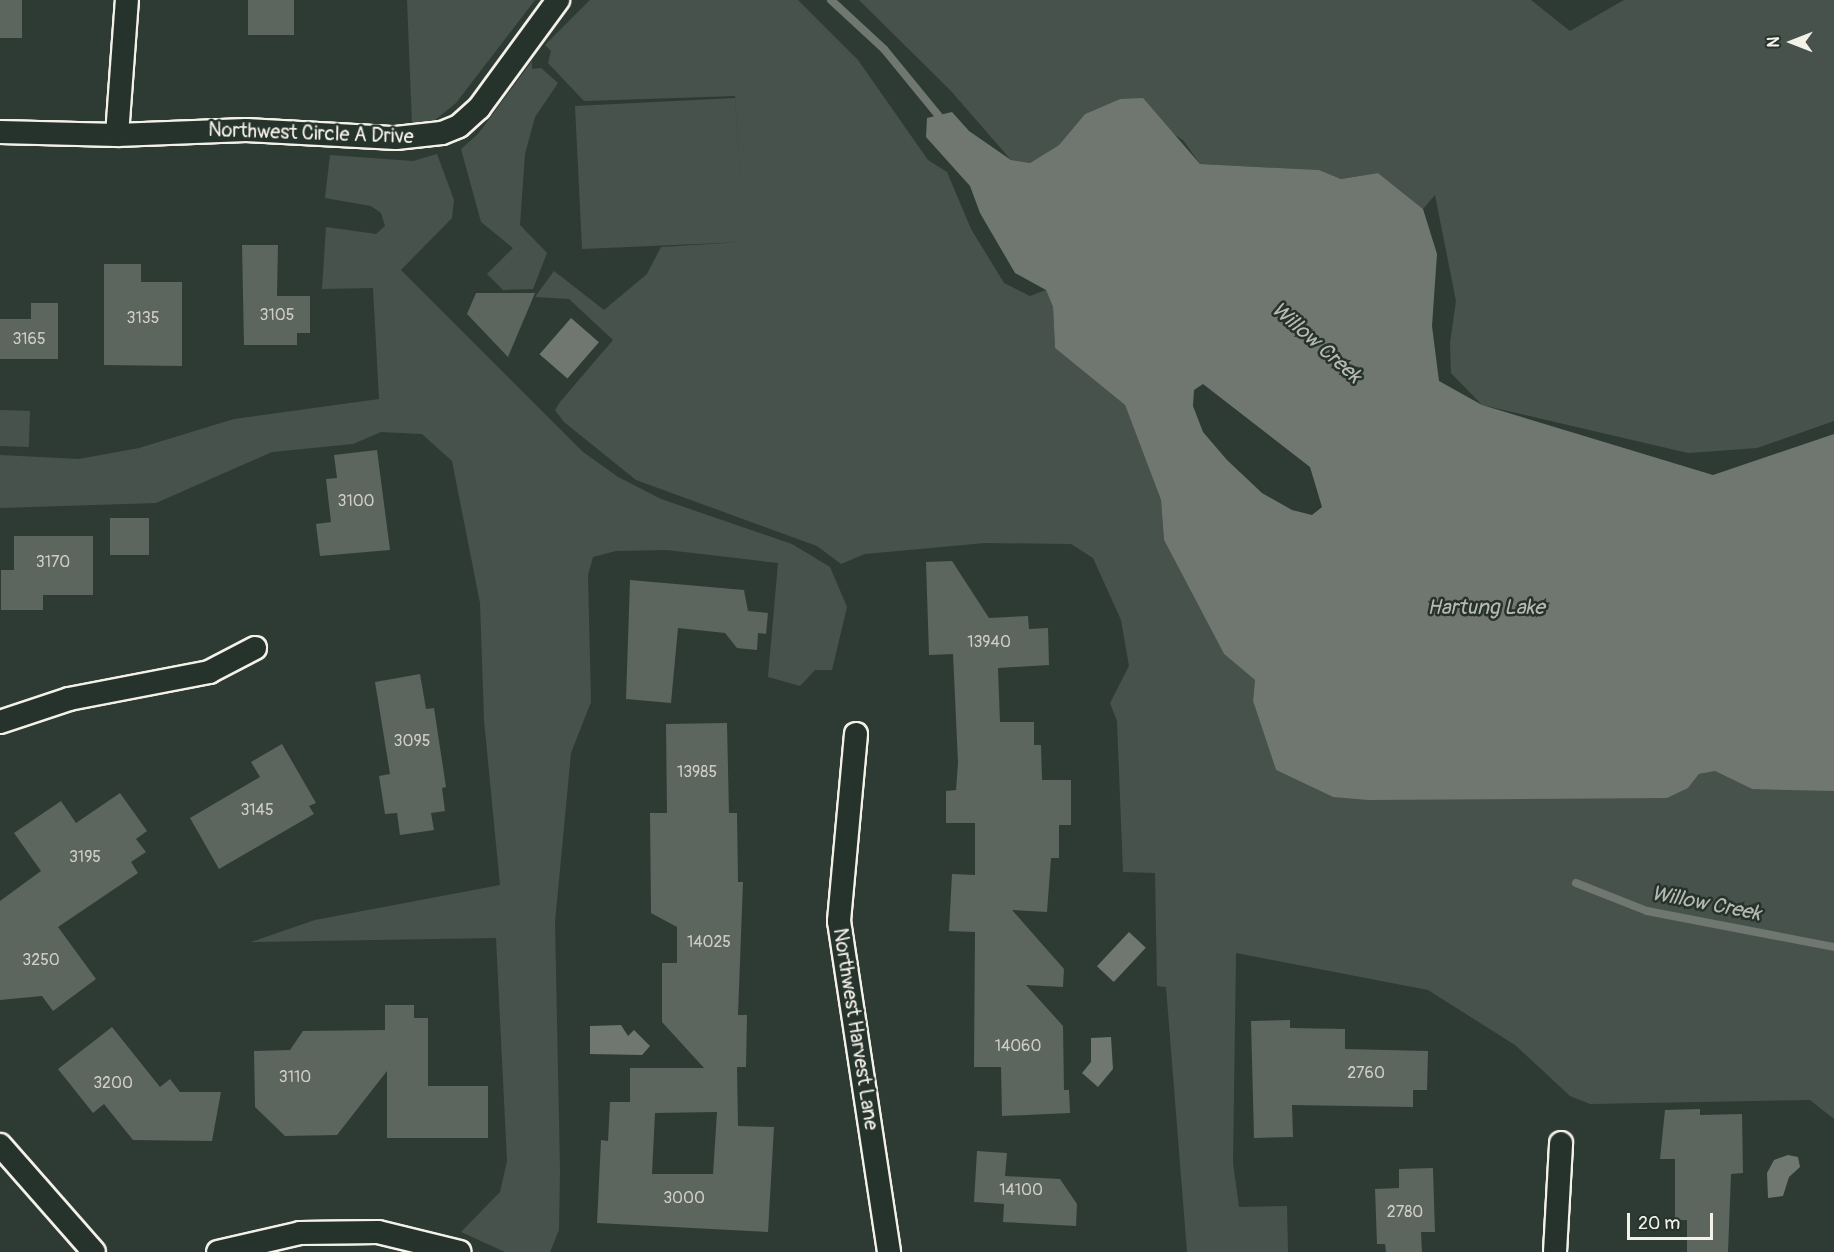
<!DOCTYPE html>
<html>
<head>
<meta charset="utf-8">
<style>
	body { margin:0 }
	#map { position:relative; width:1834px; height:1252px; overflow:hidden; background:#2e3b34; font-family:Pangolin,sans-serif }
	div>[style] { position:absolute }
	.green>* { inset:0; background:#48524c; transform-origin:0 0 }
	.water>* { inset:0; background:#6f7770; transform-origin:0 0 }
	.stream>* { height:8px; margin:-4px; padding:0 4px; transform-origin:4px; border-radius:4px; background:#6f7770 }
	.building>* { inset:0; background:#5c655e; transform-origin:0 0 }
	.roads { filter:drop-shadow(2px 0 #f4f1e8) drop-shadow(-2px 0 #f4f1e8) drop-shadow(0 2px #f4f1e8) drop-shadow(0 -2px #f4f1e8) }
	.minor>* { height:22px; margin:-11px; padding:0 11px; transform-origin:11px; border-radius:11px; background:#26332d }
	span { translate:-50% -50%; white-space:nowrap; text-align:center; line-height:1.15; -webkit-text-stroke:5px #26332d; paint-order:stroke }
	.number-label { font-size:16px; color:#cecec6 }
	.number-label span { -webkit-text-stroke-width:0 }
	.street-label { font-size:20px; color:#f4f1e8 }
	.water-label { font-size:21px; color:#b8bab2; font-style:italic }
	.north { position:absolute; left:1762px; top:12px; width:60px; height:60px; -webkit-text-stroke:4px #26332d; paint-order:stroke; rotate:270deg; font-size:16px; font-weight:700; line-height:24px; text-align:center; color:#f4f1e8 }
	.north::after { content:''; display:block; margin:auto; width:21px; height:27px; background:#f4f1e8; clip-path:polygon(50% 0,100% 100%,50% 72%,0 100%) }
	.scale { position:absolute; left:1627px; top:1213px; width:86px; height:27px; box-sizing:border-box; border:3px solid #f4f1e8; border-top:0; padding-left:8px; font-size:18px; line-height:21px; white-space:nowrap; color:#f4f1e8; -webkit-text-stroke:4px #26332d; paint-order:stroke }
</style>
</head>
<body>
<div id="map">
	<div class="green">
		<div style="clip-path:polygon(407px 0,535px 0,456px 103px,435px 120px,412px 124px)"></div>
		<div style="clip-path:polygon(590px 0,798px 0,858px 60px,928px 160px,947px 172px,971px 229px,1004px 283px,1030px 296px,1046px 290px,1053px 307px,1055px 348px,1125px 405px,1161px 500px,1164px 540px,1224px 654px,1255px 680px,1253px 701px,1276px 770px,1333px 797px,1688px 788px,1699px 774px,1715px 771px,1752px 789px,1834px 789px,1834px 1119px,1810px 1100px,1590px 1104px,1570px 1096px,1515px 1045px,1428px 990px,1236px 953px,1233px 1163px,1239px 1207px,1287px 1206px,1288px 1252px,1187px 1252px,1166px 987px,1157px 986px,1155px 873px,1123px 872px,1117px 721px,1110px 703px,1129px 666px,1121px 620px,1093px 558px,1071px 544px,985px 543px,865px 554px,841px 564px,817px 546px,636px 480px,564px 422px,555px 410px,560px 402px,613px 340px,569px 299px,535px 297px,554px 271px,604px 310px,647px 274px,661px 247px,743px 242px,582px 249px,575px 106px,735px 98px,742px 208px,735px 96px,584px 101px,548px 63px,551px 51px,545px 45px)"></div>
		<div style="clip-path:polygon(859px 0,1531px 0,1570px 31px,1624px 0,1834px 0,1834px 421px,1757px 448px,1688px 453px,1482px 405px,1451px 373px,1450px 343px,1456px 301px,1435px 195px,1423px 209px,1378px 173px,1341px 179px,1319px 170px,1200px 164px,1183px 140px,1120px 99px,1085px 114px,1059px 145px,1030px 163px,1011px 160px,951px 91px)"></div>
		<div style="clip-path:polygon(532px 61px,532px 69px,541px 68px,558px 83px,535px 117px,525px 154px,520px 225px,547px 253px,533px 289px,503px 290px,487px 274px,513px 248px,481px 222px,461px 149px,478px 134px)"></div>
		<div style="clip-path:polygon(437px 154px,454px 200px,452px 218px,401px 270px,583px 452px,618px 477px,661px 499px,792px 544px,830px 567px,847px 607px,832px 670px,815px 670px,800px 686px,768px 677px,778px 563px,667px 550px,616px 551px,593px 557px,588px 575px,591px 702px,571px 753px,555px 922px,560px 1170px,559px 1230px,550px 1252px,505px 1252px,461px 1232px,500px 1192px,507px 1161px,496px 938px,251px 942px,315px 920px,500px 885px,484px 720px,480px 603px,452px 461px,422px 434px,381px 432px,353px 444px,272px 452px,156px 503px,0 508px,0 455px,79px 459px,139px 448px,234px 419px,379px 399px,373px 288px,322px 289px,326px 227px,376px 234px,385px 226px,381px 213px,371px 206px,325px 198px,330px 155px,413px 161px)"></div>
		<div style="left:30px;top:411px;width:36px;height:30px;rotate:92deg"></div>
	</div>
	<div class="water">
		<div style="clip-path:polygon(evenodd,1143px 98px,1200px 164px,1319px 170px,1341px 179px,1378px 173px,1423px 209px,1437px 254px,1432px 326px,1439px 381px,1482px 405px,1713px 475px,1834px 434px,1834px 791px,1752px 789px,1715px 771px,1699px 774px,1688px 788px,1667px 798px,1369px 800px,1333px 797px,1276px 770px,1253px 701px,1255px 680px,1224px 654px,1164px 540px,1161px 500px,1125px 405px,1055px 348px,1053px 307px,1046px 290px,1015px 273px,980px 213px,970px 186px,926px 137px,927px 118px,952px 112px,969px 131px,1011px 160px,1030px 163px,1059px 145px,1085px 114px,1120px 99px,1143px 98px,1203px 384px,1310px 467px,1322px 507px,1312px 515px,1292px 510px,1262px 493px,1227px 460px,1203px 432px,1193px 406px,1194px 390px,1203px 384px)"></div>
		<div style="left:571px;top:318px;width:37px;height:48px;rotate:41deg"></div>
		<div style="left:1129px;top:932px;width:23px;height:47px;rotate:43deg"></div>
		<div style="clip-path:polygon(621px 1025px,628px 1036px,634px 1030px,650px 1046px,642px 1055px,590px 1054px,590px 1026px)"></div>
		<div style="clip-path:polygon(1111px 1037px,1113px 1069px,1098px 1087px,1082px 1073px,1091px 1062px,1091px 1038px)"></div>
		<div style="clip-path:polygon(1788px 1155px,1798px 1157px,1800px 1167px,1789px 1177px,1783px 1196px,1768px 1198px,1767px 1173px,1774px 1160px)"></div>
	</div>
	<div class="stream">
		<div style="left:831px;top:0;width:72px;rotate:42.8deg"></div>
		<div style="left:884px;top:49px;width:93px;rotate:50.7deg"></div>
		<div style="left:1576px;top:883px;width:76px;rotate:21.5deg"></div>
		<div style="left:1647px;top:911px;width:190px;rotate:10.9deg"></div>
	</div>
	<div class="building">
		<div style="left:0;top:0;width:22px;height:38px"></div>
		<div style="left:248px;top:0;width:46px;height:35px"></div>
		<div style="clip-path:polygon(242px 245px,278px 245px,277px 296px,310px 296px,310px 333px,297px 333px,297px 345px,244px 345px)"></div>
		<div style="clip-path:polygon(104px 264px,141px 264px,141px 282px,182px 282px,182px 366px,104px 365px)"></div>
		<div style="clip-path:polygon(476px 293px,535px 293px,508px 357px,467px 314px)"></div>
		<div style="clip-path:polygon(31px 303px,58px 303px,58px 359px,0 359px,0 319px,31px 319px)"></div>
		<div style="clip-path:polygon(377px 450px,390px 550px,320px 556px,316px 524px,331px 522px,326px 479px,337px 478px,334px 455px)"></div>
		<div style="left:110px;top:518px;width:39px;height:37px"></div>
		<div style="clip-path:polygon(14px 536px,93px 536px,93px 595px,43px 595px,43px 610px,1px 610px,1px 570px,14px 570px)"></div>
		<div style="clip-path:polygon(952px 561px,989px 618px,1028px 616px,1029px 629px,1048px 628px,1049px 665px,998px 668px,1000px 722px,1034px 722px,1034px 745px,1041px 745px,1042px 780px,1071px 780px,1071px 825px,1059px 825px,1059px 858px,1051px 858px,1047px 912px,1012px 910px,1064px 969px,1063px 987px,1026px 985px,1063px 1026px,1064px 1090px,1069px 1090px,1070px 1113px,1002px 1116px,1001px 1067px,974px 1067px,975px 932px,949px 931px,952px 874px,975px 875px,975px 823px,946px 823px,946px 791px,956px 790px,958px 763px,953px 654px,929px 655px,926px 562px)"></div>
		<div style="clip-path:polygon(630px 580px,744px 590px,748px 611px,768px 613px,766px 634px,758px 633px,757px 650px,737px 648px,725px 633px,678px 628px,671px 703px,626px 699px)"></div>
		<div style="clip-path:polygon(420px 674px,426px 709px,434px 708px,446px 787px,442px 788px,445px 811px,431px 813px,434px 830px,400px 835px,397px 813px,385px 814px,379px 776px,390px 774px,375px 682px)"></div>
		<div style="clip-path:polygon(evenodd,727px 723px,729px 813px,737px 813px,738px 882px,743px 882px,738px 1015px,747px 1015px,746px 1067px,737px 1067px,738px 1126px,774px 1127px,768px 1232px,597px 1223px,601px 1140px,608px 1141px,610px 1102px,630px 1102px,630px 1068px,704px 1068px,662px 1022px,662px 963px,677px 963px,677px 927px,651px 913px,650px 813px,667px 813px,666px 724px,727px 723px,717px 1112px,713px 1174px,652px 1174px,655px 1113px,717px 1112px)"></div>
		<div style="clip-path:polygon(282px 744px,316px 803px,309px 806px,314px 814px,219px 869px,190px 818px,260px 777px,251px 762px)"></div>
		<div style="clip-path:polygon(120px 793px,147px 831px,136px 839px,146px 852px,131px 862px,138px 873px,58px 927px,96px 979px,53px 1011px,42px 996px,0 1000px,0 901px,41px 871px,14px 833px,61px 801px,76px 823px)"></div>
		<div style="clip-path:polygon(385px 1005px,414px 1005px,414px 1018px,428px 1018px,428px 1086px,488px 1086px,488px 1138px,387px 1138px,387px 1071px,337px 1135px,285px 1136px,255px 1107px,254px 1051px,290px 1050px,303px 1031px,385px 1030px)"></div>
		<div style="clip-path:polygon(1290px 1020px,1290px 1028px,1345px 1029px,1345px 1049px,1428px 1051px,1427px 1090px,1413px 1090px,1413px 1107px,1292px 1105px,1293px 1137px,1254px 1138px,1251px 1021px)"></div>
		<div style="clip-path:polygon(112px 1027px,160px 1087px,170px 1079px,180px 1092px,221px 1092px,212px 1141px,133px 1140px,104px 1104px,93px 1113px,58px 1069px)"></div>
		<div style="clip-path:polygon(1700px 1109px,1700px 1115px,1742px 1114px,1743px 1173px,1731px 1174px,1728px 1252px,1687px 1252px,1687px 1220px,1675px 1220px,1675px 1159px,1660px 1159px,1665px 1110px)"></div>
		<div style="clip-path:polygon(977px 1151px,1007px 1153px,1005px 1176px,1060px 1179px,1077px 1204px,1076px 1226px,1003px 1222px,1004px 1204px,974px 1202px)"></div>
		<div style="clip-path:polygon(1433px 1168px,1435px 1232px,1421px 1232px,1422px 1252px,1386px 1252px,1385px 1244px,1377px 1244px,1375px 1189px,1399px 1188px,1399px 1169px)"></div>
	</div>
	<div class="roads">
		<div class="minor">
			<div style="left:0;top:132px;width:117px;rotate:1.5deg"></div>
			<div style="left:117px;top:135px;width:129px;rotate:-2.2deg"></div>
			<div style="left:246px;top:130px;width:150px;rotate:3.1deg"></div>
			<div style="left:396px;top:138px;width:46px;rotate:-6.2deg"></div>
			<div style="left:442px;top:133px;width:18px;rotate:-22deg"></div>
			<div style="left:459px;top:126px;width:27px;rotate:-42deg"></div>
			<div style="left:479px;top:108px;width:134px;rotate:-53.8deg"></div>
			<div style="left:117px;top:135px;width:135px;rotate:-85.8deg"></div>
			<div style="left:0;top:722px;width:73px;rotate:-18.4deg"></div>
			<div style="left:69px;top:699px;width:143px;rotate:-10.9deg"></div>
			<div style="left:209px;top:672px;width:52px;rotate:-27.6deg"></div>
			<div style="left:856px;top:734px;width:188px;rotate:95.2deg"></div>
			<div style="left:839px;top:921px;width:335px;rotate:81.4deg"></div>
			<div style="left:0;top:1145px;width:142px;rotate:48.7deg"></div>
			<div style="left:218px;top:1252px;width:84px;rotate:-13deg"></div>
			<div style="left:300px;top:1233px;width:78px;rotate:-0.7deg"></div>
			<div style="left:378px;top:1232px;width:84px;rotate:13.7deg"></div>
			<div style="left:1555px;top:1252px;width:109px;rotate:-86.8deg"></div>
		</div>
	</div>
	<div class="number-label">
		<span style="left:277px;top:315px">3105</span>
		<span style="left:143px;top:318px">3135</span>
		<span style="left:29px;top:339px">3165</span>
		<span style="left:356px;top:501px">3100</span>
		<span style="left:53px;top:562px">3170</span>
		<span style="left:989px;top:642px">13940</span>
		<span style="left:412px;top:741px">3095</span>
		<span style="left:697px;top:772px">13985</span>
		<span style="left:257px;top:810px">3145</span>
		<span style="left:85px;top:857px">3195</span>
		<span style="left:709px;top:942px">14025</span>
		<span style="left:41px;top:960px">3250</span>
		<span style="left:1018px;top:1046px">14060</span>
		<span style="left:1366px;top:1073px">2760</span>
		<span style="left:295px;top:1077px">3110</span>
		<span style="left:113px;top:1083px">3200</span>
		<span style="left:1021px;top:1190px">14100</span>
		<span style="left:684px;top:1198px">3000</span>
		<span style="left:1405px;top:1212px">2780</span>
	</div>
	<div class="street-label">
		<span style="left:311px;top:133px;rotate:2deg">Northwest Circle A Drive</span>
		<span style="left:856px;top:1029px;rotate:81deg">Northwest Harvest Lane</span>
	</div>
	<div class="water-label">
		<span style="left:1316px;top:343px;rotate:41deg">Willow Creek</span>
		<span style="left:1486px;top:608px">Hartung Lake</span>
		<span style="left:1706px;top:904px;rotate:11deg">Willow Creek</span>
	</div>
	<div class="north">N</div>
	<div class="scale">20 m</div>
</div>
</body>
</html>
